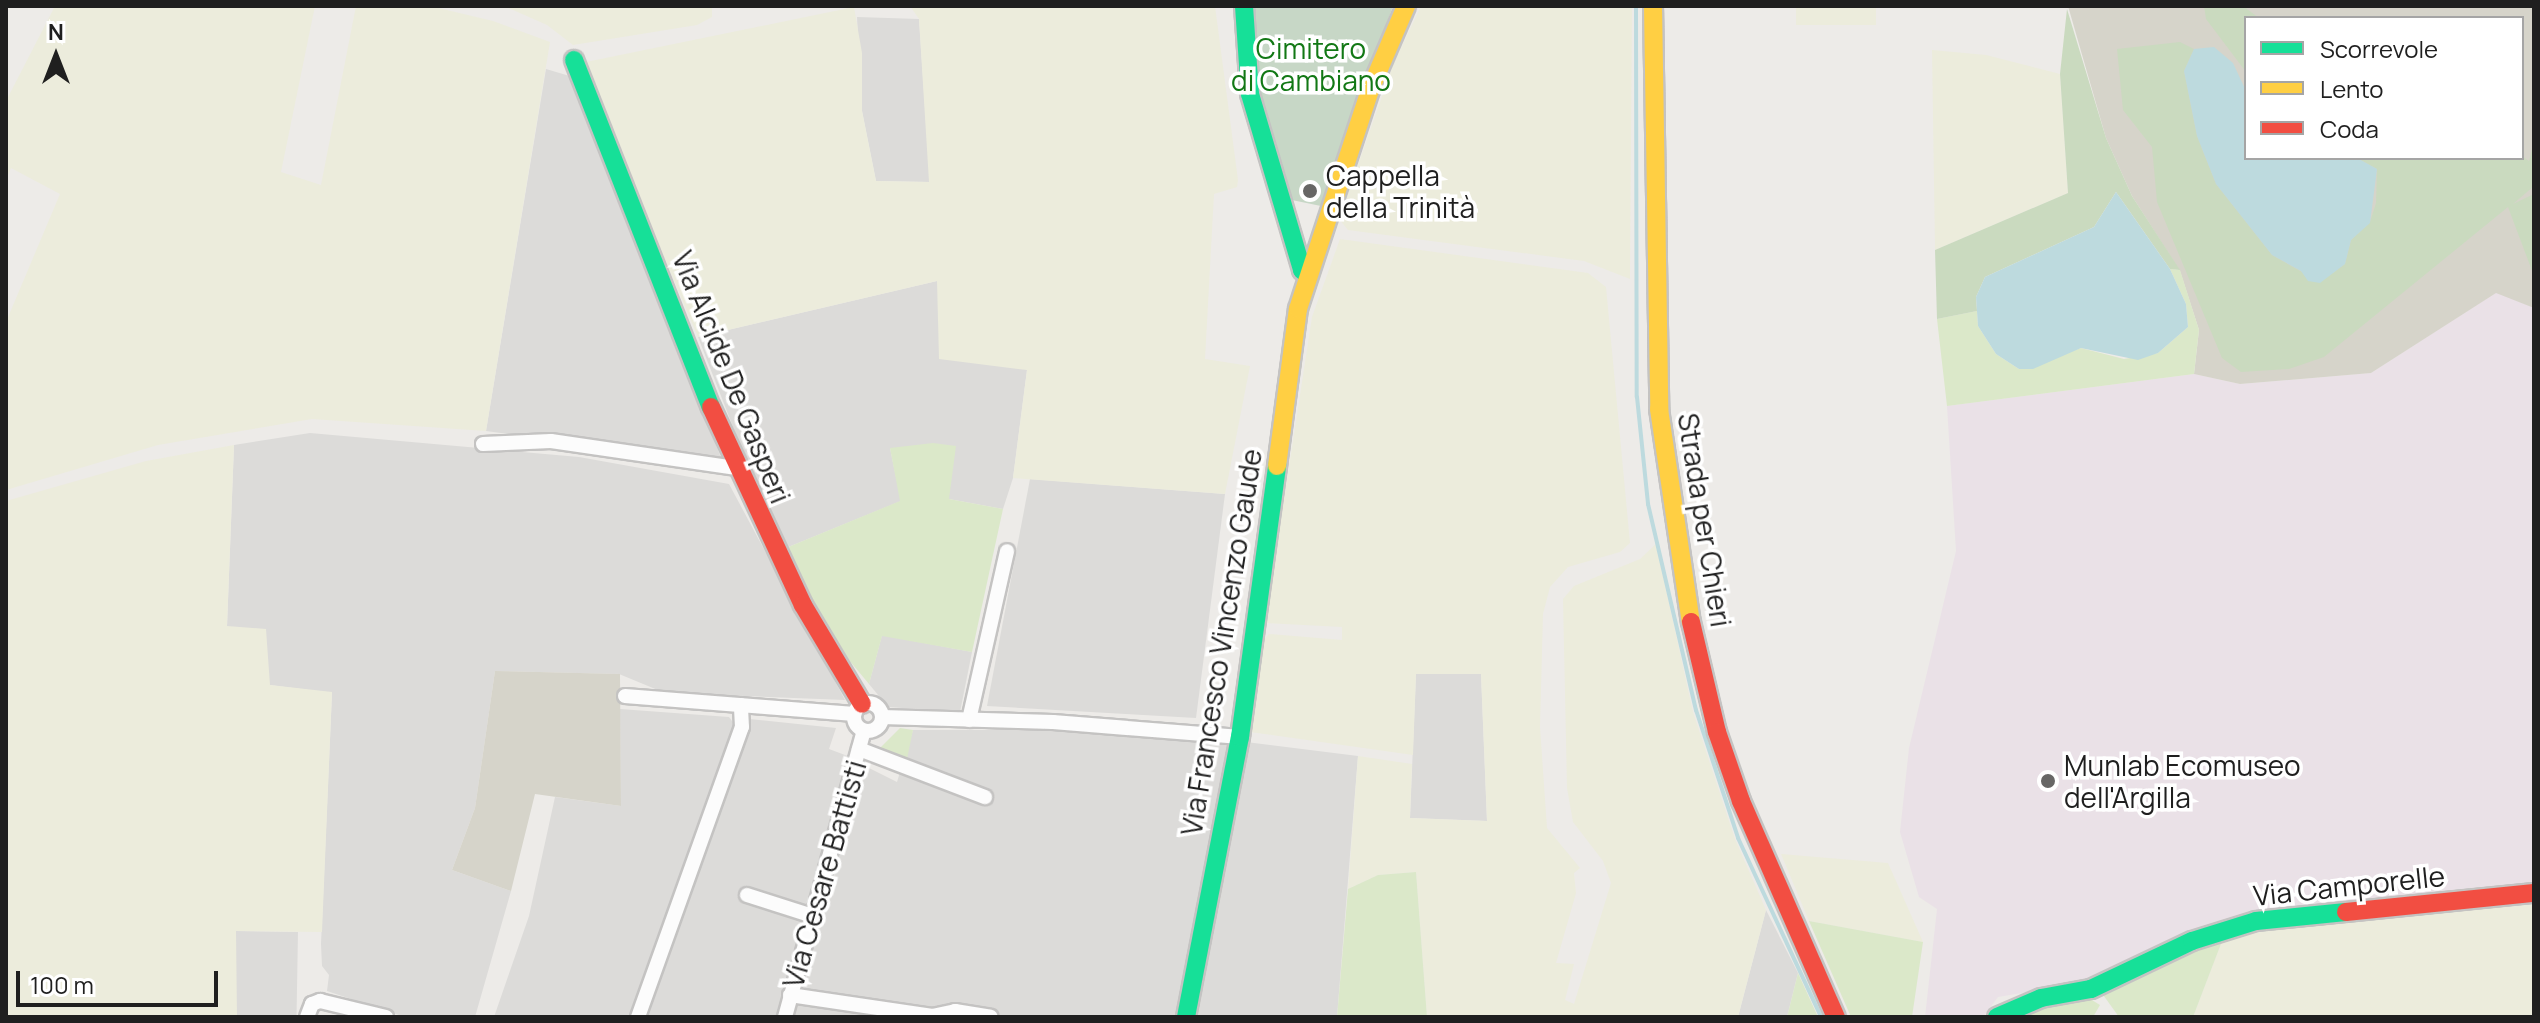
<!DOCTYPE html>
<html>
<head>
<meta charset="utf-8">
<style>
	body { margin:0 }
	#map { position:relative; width:2540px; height:1023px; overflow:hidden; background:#edebe8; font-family:Manrope,sans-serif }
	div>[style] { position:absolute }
	.residential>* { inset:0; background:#dcdbd9; transform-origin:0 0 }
	.industrial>* { inset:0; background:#eae1e7 }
	.construction>* { inset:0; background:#d6d4ca }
	.farmland>* { inset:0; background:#ececdc; transform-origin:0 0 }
	.grass>* { inset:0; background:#dbe8c9 }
	.forest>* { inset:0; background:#cadabf }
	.cemetery>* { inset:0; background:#c7d7c6 }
	.water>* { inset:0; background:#bddade }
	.stream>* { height:4px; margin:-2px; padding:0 2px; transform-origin:2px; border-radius:2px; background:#bddade }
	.roads { filter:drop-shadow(2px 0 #c4c3c2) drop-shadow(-2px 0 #c4c3c2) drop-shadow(0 2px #c4c3c2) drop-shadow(0 -2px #c4c3c2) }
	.street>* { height:14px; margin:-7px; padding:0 7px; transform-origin:7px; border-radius:7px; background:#fcfcfc }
	.street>.ring { margin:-7px; padding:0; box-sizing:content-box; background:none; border:14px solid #fcfcfc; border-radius:50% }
	.fast>* { height:18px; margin:-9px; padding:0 9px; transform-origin:9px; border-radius:9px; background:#16e098 }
	.slow>* { height:18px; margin:-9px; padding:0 9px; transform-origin:9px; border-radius:9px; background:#ffcf43 }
	.jam>* { height:18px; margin:-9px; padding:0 9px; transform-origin:9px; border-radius:9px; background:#f24e42 }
	.dots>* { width:22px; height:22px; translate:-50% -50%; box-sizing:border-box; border:4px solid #fff; border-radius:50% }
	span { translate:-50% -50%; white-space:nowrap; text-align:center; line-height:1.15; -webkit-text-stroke:7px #fff; paint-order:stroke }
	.park-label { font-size:28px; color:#127815 }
	.poi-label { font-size:28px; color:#1f1f1f }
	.left { translate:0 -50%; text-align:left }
	.street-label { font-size:28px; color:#1f1f1f }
	.frame { position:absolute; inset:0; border:8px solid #1f1f1f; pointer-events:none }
	.legend { position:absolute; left:2244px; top:16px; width:280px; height:144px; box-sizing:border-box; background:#fff; border:2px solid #a5a5a5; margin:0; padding:10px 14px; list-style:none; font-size:24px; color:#1f1f1f }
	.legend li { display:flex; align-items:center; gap:16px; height:40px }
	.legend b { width:40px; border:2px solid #a5a5a5 }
	.north { position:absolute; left:16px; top:16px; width:80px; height:80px; -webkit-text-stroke:6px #fff; paint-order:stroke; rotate:0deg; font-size:22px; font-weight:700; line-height:32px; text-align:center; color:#1f1f1f }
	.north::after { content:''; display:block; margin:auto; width:28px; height:36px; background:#1f1f1f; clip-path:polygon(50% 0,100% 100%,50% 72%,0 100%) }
	.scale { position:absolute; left:16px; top:971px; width:202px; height:36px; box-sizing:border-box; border:4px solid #1f1f1f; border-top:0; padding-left:10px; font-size:24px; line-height:28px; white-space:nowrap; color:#1f1f1f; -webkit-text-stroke:6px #fff; paint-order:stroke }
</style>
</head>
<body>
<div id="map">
	<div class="residential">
		<div style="clip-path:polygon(857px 17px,919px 19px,930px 182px,876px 181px,862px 111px)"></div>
		<div style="clip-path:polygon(546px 69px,573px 77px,723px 463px,486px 431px)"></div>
		<div style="clip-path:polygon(937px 281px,1027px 370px,1013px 478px,1003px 509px,949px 499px,890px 448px,901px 501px,781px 550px,698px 337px)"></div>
		<div style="clip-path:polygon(310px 433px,579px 457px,729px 484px,845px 700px,665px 693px,619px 674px,495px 671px,475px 808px,452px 870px,511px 891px,475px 1017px,405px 1017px,327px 991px,329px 975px,322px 966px,321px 944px,332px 693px,270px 685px,227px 627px,234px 445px)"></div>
		<div style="clip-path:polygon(1030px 479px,1225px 494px,1196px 718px,987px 706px)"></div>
		<div style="clip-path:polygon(882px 635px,972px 652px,960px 712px,888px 707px,869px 684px)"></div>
		<div style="clip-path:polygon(1416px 674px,1481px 674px,1487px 821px,1410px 818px)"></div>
		<div style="clip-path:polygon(620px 709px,729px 717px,735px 725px,630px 1017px,494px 1017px,529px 916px,555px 797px,621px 806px)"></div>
		<div style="clip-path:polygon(749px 719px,836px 728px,829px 749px,853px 758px,780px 1017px,644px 1017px)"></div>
		<div style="clip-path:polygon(913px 730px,1061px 730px,1228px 742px,1217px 828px,1181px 1017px,790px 1017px,818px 932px,840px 836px,845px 836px,867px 767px,897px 782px)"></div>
		<div style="clip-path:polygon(1246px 742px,1358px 756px,1337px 1017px,1195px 1017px)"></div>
		<div style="clip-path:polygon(1766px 910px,1798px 973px,1787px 1017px,1738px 1017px)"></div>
		<div style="left:236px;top:931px;width:62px;height:86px;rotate:1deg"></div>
	</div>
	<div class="industrial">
		<div style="clip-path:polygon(2497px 292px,2534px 308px,2534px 885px,2323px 906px,2100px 980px,1998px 997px,1983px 1017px,1925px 1017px,1937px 909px,1919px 897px,1900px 832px,1909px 748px,1956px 551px,1947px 406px,2194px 374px,2240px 384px,2371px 373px)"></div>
	</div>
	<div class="construction">
		<div style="clip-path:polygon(evenodd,2068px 6px,2534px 6px,2534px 308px,2496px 293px,2371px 373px,2240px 384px,2194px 374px,2199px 330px,2180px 271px,2132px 196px,2106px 138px,2068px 6px,2246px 18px,2522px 18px,2522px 158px,2246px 158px,2246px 18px)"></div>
		<div style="clip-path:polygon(495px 671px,620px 674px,621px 806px,535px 794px,511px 891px,452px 870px,475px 808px)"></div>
	</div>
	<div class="farmland">
		<div style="clip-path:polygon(55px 6px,315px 6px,281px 172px,321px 185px,356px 6px,430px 6px,493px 21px,550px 42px,486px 431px,312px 419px,158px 445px,6px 490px,6px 322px,60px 194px,11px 168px,6px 180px,6px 101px)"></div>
		<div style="clip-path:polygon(504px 6px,712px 6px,712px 17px,697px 25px,573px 45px,547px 25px)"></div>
		<div style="clip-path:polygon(910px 6px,1215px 6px,1238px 180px,1237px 187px,1214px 194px,1205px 359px,1250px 366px,1225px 494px,1013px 478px,1027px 370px,939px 359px,937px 281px,698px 337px,589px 81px,586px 62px,854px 7px,862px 53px,862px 111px,876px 181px,929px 182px,919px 19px)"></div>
		<div style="clip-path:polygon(1421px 6px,1632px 6px,1630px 279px,1584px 261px,1348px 230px,1339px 219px,1393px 65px)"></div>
		<div style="left:1796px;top:6px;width:80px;height:19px"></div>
		<div style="clip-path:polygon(1932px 50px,1986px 55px,2060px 74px,2068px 193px,1935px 250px)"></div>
		<div style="clip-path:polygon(1340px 239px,1588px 273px,1606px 287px,1630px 543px,1620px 552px,1568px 567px,1550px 587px,1543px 614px,1540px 727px,1547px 828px,1580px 868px,1574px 873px,1576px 893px,1556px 963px,1574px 964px,1565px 1000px,1574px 1004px,1611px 883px,1603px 861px,1573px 822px,1567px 788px,1563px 599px,1574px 586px,1640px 559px,1656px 544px,1693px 712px,1735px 839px,1766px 910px,1738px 1017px,1427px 1017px,1416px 872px,1378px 875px,1348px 889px,1358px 756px,1412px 764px,1410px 818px,1487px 821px,1481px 674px,1416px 674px,1413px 755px,1250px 732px,1261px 642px,1269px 634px,1342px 640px,1342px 627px,1265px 623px,1312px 317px)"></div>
		<div style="clip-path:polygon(234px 445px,227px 626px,266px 629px,270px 685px,332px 692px,322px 932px,236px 931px,237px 1017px,6px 1017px,6px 501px,146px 461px)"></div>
		<div style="clip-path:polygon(1781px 854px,1888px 863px,1923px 942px,1809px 921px)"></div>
		<div style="clip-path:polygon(2534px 902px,2534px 1017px,2193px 1017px,2224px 936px,2299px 919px)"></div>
	</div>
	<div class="grass">
		<div style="clip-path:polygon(2170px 269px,2180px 270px,2199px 330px,2194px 374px,1947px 406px,1937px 319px,1977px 311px,1978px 326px,1996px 354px,2019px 369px,2081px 348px,2124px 359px,2158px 353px,2188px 327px,2186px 304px)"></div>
		<div style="clip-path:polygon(933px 443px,956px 446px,949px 499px,1003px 509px,972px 652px,882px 636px,869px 684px,828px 635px,781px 550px,900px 501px,890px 448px)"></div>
		<div style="clip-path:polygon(900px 728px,913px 730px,907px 759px,879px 749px)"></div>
		<div style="clip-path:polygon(1416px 872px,1427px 1017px,1337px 1017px,1348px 889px,1378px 875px)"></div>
		<div style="clip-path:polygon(1809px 921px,1923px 942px,1912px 1017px,1851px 1017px)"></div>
		<div style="clip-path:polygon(2224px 936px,2193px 1017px,2119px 1017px,2101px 992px)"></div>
		<div style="clip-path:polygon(1798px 973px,1818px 1017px,1787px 1017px)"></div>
		<div style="clip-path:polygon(2087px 997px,2100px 1005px,2093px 1017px,2034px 1017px,2021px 1009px)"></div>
	</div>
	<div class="forest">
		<div style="clip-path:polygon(2204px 6px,2243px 6px,2259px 18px,2246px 18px,2246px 72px,2206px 19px)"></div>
		<div style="clip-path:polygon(2067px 9px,2106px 138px,2132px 196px,2180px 270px,2170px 269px,2116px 192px,2094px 227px,1985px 277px,1976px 297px,1977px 311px,1937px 319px,1935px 250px,2068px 193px,2060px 74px)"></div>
		<div style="clip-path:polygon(2180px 42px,2194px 49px,2184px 71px,2197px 136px,2216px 184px,2272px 255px,2320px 282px,2345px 264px,2351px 240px,2370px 222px,2376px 203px,2377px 169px,2357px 158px,2522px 156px,2529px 161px,2534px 142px,2534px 186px,2513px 204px,2534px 194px,2534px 276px,2508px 207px,2324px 357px,2289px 369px,2241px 372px,2222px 358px,2157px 202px,2152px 147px,2123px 110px,2117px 49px)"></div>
	</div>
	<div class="cemetery">
		<div style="clip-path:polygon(1251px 6px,1393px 6px,1321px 206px,1287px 199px,1259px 105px)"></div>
	</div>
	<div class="water">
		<div style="clip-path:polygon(2214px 47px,2233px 63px,2246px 91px,2246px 158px,2357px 158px,2377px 169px,2370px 223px,2351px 240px,2345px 264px,2320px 283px,2308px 281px,2301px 271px,2272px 255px,2216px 184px,2197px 136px,2184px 71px,2194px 49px)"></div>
		<div style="clip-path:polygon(2116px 192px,2170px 269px,2186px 304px,2188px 327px,2158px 353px,2138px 360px,2081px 348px,2033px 369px,2019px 369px,1996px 354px,1978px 326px,1976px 297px,1985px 277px,2094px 227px)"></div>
	</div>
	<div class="stream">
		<div style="left:1636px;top:6px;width:391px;rotate:89.9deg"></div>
		<div style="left:1637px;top:397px;width:108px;rotate:84.1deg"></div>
		<div style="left:1648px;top:504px;width:212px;rotate:76.9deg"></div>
		<div style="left:1696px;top:710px;width:135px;rotate:71.8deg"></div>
		<div style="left:1738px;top:838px;width:197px;rotate:65.1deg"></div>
	</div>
	<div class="roads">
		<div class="street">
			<div style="left:483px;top:444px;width:68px;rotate:-2.5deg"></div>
			<div style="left:551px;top:441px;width:186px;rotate:8.3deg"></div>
			<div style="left:625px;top:696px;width:230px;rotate:4.5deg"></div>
			<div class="ring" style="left:854px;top:703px;width:14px;height:14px"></div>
			<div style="left:882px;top:717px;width:171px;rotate:1.7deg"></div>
			<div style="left:1053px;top:722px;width:188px;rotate:4.6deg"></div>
			<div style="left:969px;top:720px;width:173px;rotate:-77.3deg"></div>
			<div style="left:859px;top:749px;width:135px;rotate:20.9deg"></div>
			<div style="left:747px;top:895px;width:69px;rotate:17.7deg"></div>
			<div style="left:790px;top:995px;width:144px;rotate:8.4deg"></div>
			<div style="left:932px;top:1016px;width:24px;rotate:-12deg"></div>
			<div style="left:955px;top:1011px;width:36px;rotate:9deg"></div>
			<div style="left:307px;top:1017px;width:14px;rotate:-69deg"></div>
			<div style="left:312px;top:1004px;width:9px;rotate:-21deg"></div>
			<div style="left:320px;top:1001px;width:68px;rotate:13.6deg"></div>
			<div style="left:638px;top:1017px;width:308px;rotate:-70.3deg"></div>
			<div style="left:742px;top:727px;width:22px;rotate:-93deg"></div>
			<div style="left:785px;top:1017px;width:297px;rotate:-74.6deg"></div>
		</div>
		<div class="fast">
			<div style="left:1244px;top:6px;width:88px;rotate:86.1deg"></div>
			<div style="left:1250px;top:94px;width:184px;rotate:73.5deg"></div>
			<div style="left:1302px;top:270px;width:8px;rotate:40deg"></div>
			<div style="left:574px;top:60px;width:373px;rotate:68.5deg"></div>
			<div style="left:1186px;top:1017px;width:285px;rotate:-79.1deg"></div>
			<div style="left:1240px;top:737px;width:274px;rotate:-82.2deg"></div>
			<div style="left:1997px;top:1017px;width:48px;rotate:-23.4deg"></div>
			<div style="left:2041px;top:998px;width:51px;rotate:-10.2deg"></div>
			<div style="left:2091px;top:989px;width:112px;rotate:-25.4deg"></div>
			<div style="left:2192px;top:941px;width:67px;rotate:-17.4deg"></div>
			<div style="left:2256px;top:921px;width:90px;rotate:-5.7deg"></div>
		</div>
		<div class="slow">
			<div style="left:1653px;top:6px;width:403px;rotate:89.1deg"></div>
			<div style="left:1659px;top:409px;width:215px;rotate:81.5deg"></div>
			<div style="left:1277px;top:466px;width:158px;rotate:-82.4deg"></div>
			<div style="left:1298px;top:309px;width:231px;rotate:-71.8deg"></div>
			<div style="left:1370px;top:90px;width:91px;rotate:-66.8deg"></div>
		</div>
		<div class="jam">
			<div style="left:711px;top:407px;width:218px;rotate:65.1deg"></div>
			<div style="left:803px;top:605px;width:115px;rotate:59.2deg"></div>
			<div style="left:1691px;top:622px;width:113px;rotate:76.7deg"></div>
			<div style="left:1717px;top:732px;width:73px;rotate:70.8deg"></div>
			<div style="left:1741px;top:801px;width:236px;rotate:66.3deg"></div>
			<div style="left:2346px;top:912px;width:189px;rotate:-5.8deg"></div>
		</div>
	</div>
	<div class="dots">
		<div style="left:1310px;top:191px;background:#676665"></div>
		<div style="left:2048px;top:781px;background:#676665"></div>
	</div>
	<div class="park-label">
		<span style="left:1311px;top:64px">Cimitero<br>di Cambiano</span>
	</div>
	<div class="poi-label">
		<span class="left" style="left:1326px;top:191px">Cappella<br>della Trinità</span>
		<span class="left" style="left:2064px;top:781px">Munlab Ecomuseo<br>dell'Argilla</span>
	</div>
	<div class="street-label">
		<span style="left:732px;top:377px;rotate:68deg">Via Alcide De Gasperi</span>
		<span style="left:1705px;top:520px;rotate:81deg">Strada per Chieri</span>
		<span style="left:1221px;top:642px;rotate:-81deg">Via Francesco Vincenzo Gaude</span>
		<span style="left:824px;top:874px;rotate:-74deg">Via Cesare Battisti</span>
		<span style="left:2349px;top:885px;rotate:-6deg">Via Camporelle</span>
	</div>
	<div class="frame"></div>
	<ul class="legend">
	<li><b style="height:10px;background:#16e098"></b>Scorrevole</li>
	<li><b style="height:10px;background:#ffcf43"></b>Lento</li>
	<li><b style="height:10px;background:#f24e42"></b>Coda</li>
	</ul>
	<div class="north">N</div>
	<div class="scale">100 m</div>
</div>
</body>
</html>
